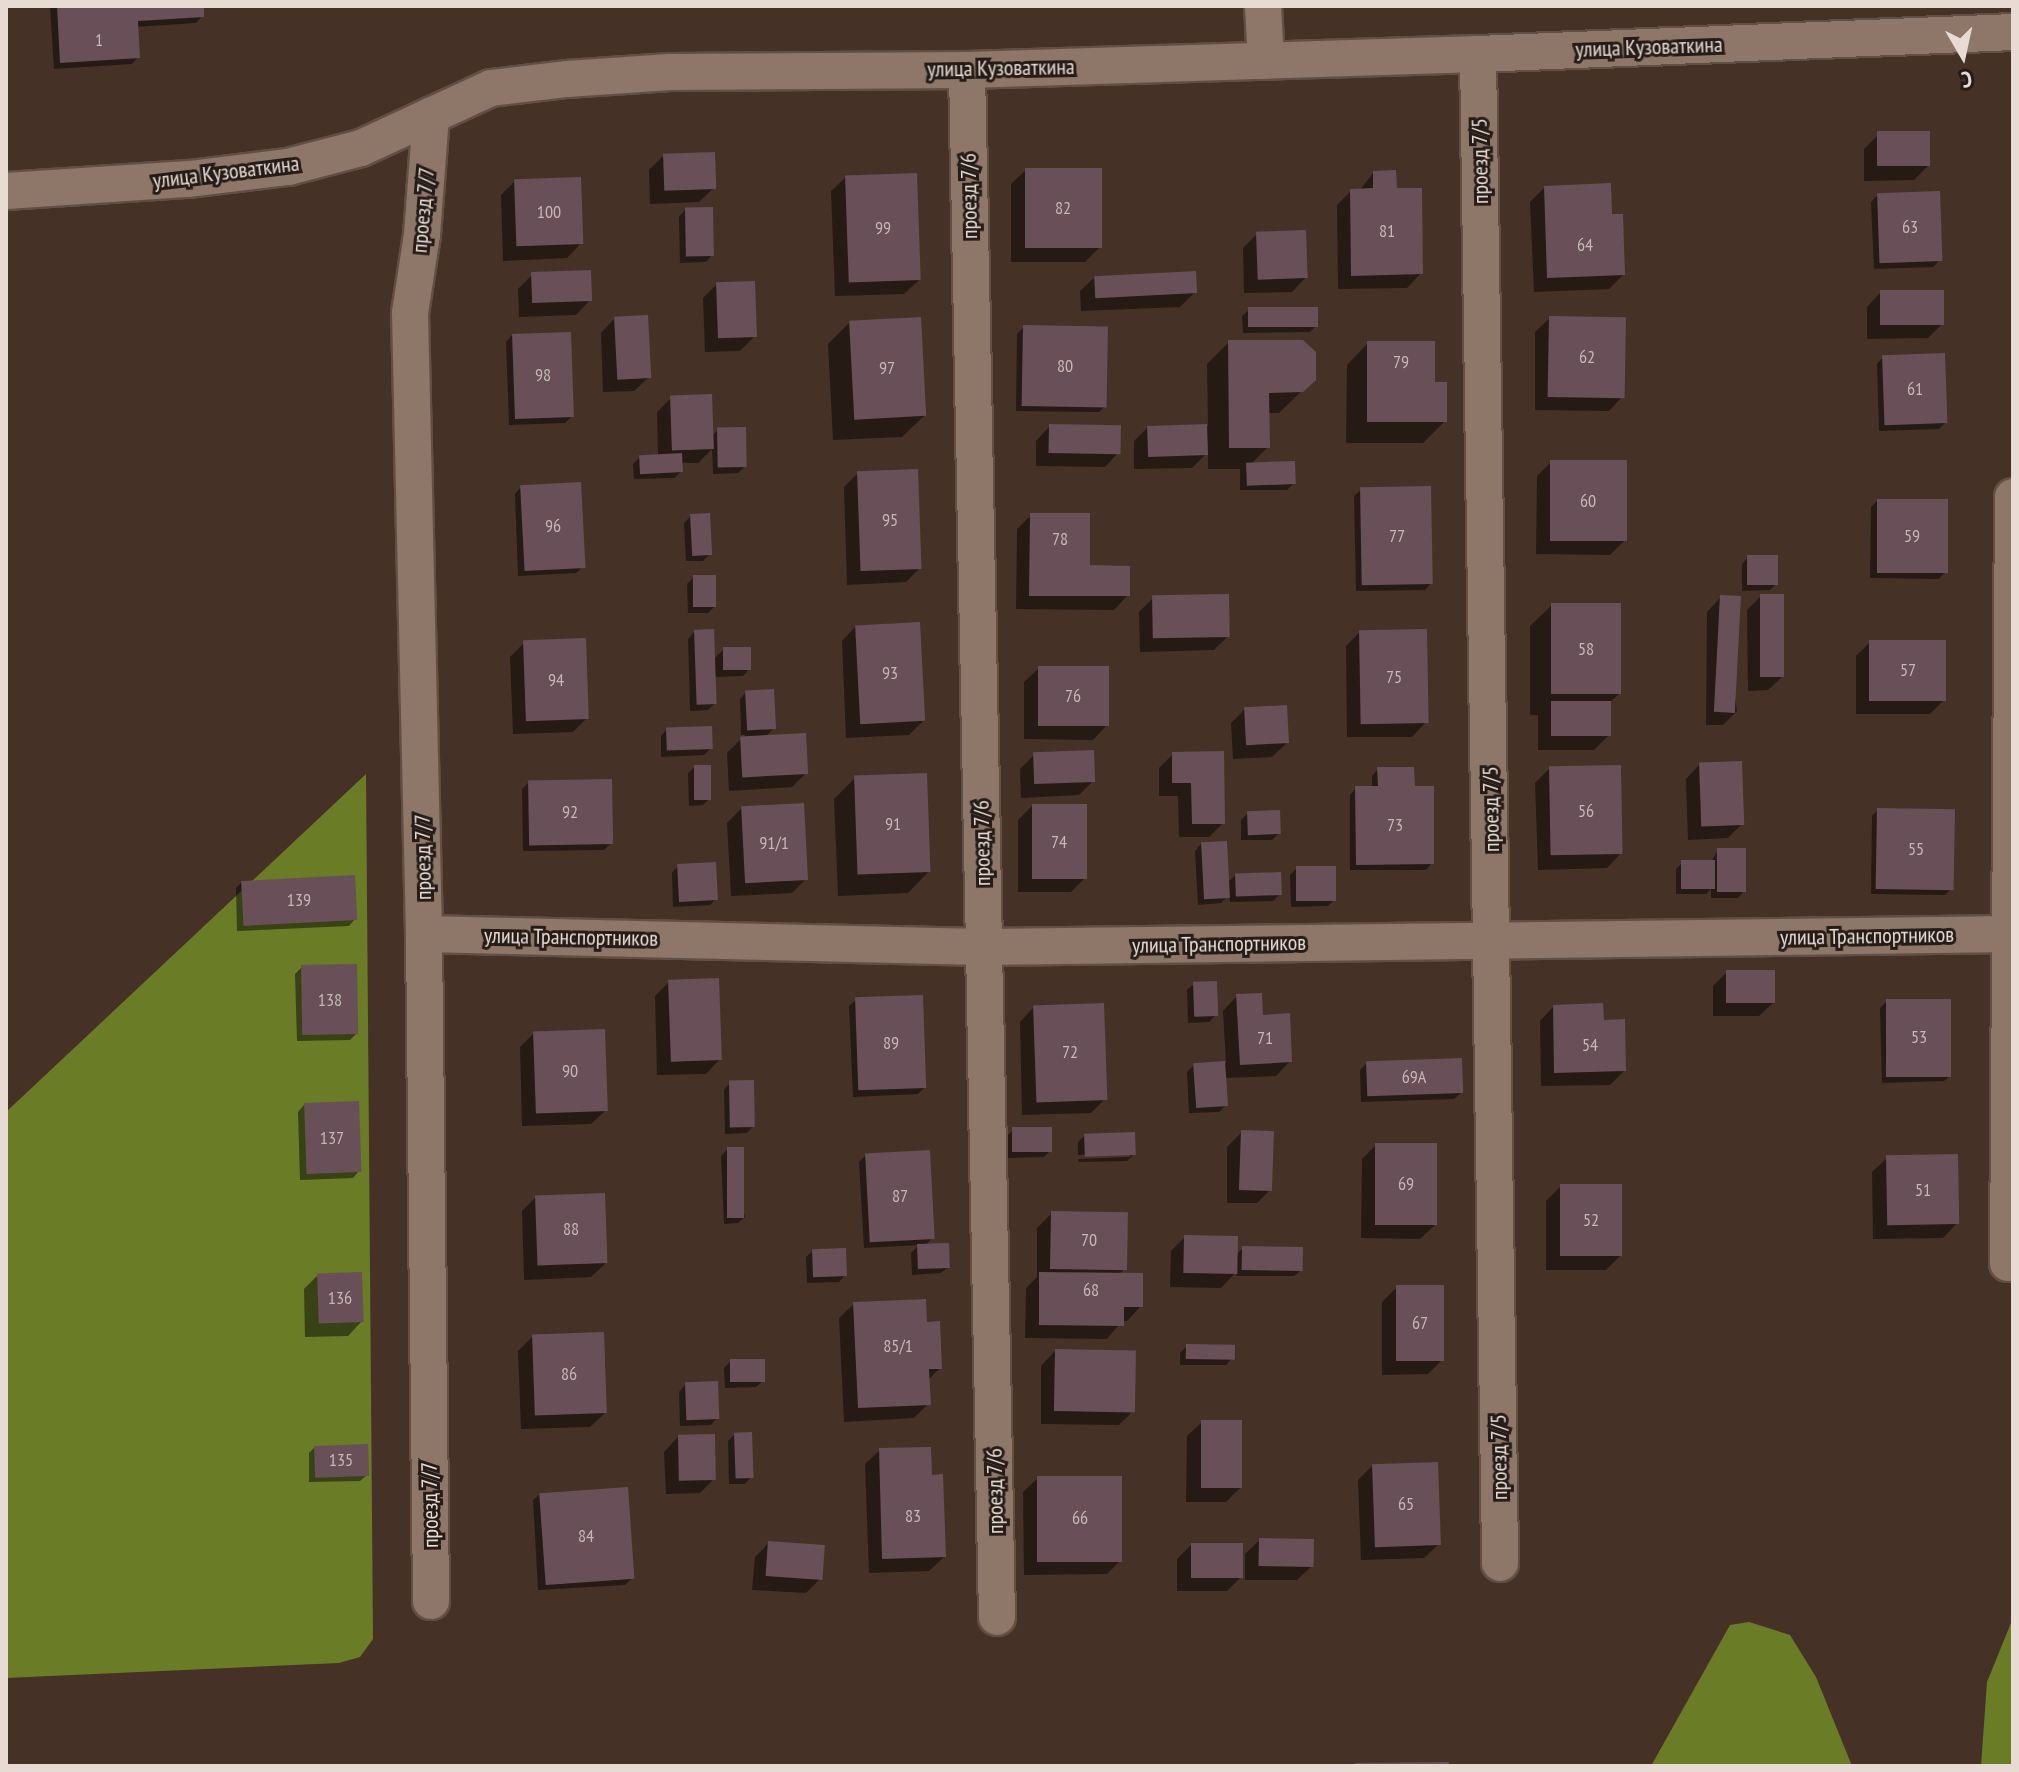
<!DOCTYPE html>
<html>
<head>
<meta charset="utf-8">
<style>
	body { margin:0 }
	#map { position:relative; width:2019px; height:1772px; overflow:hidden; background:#463126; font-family:"PT Sans Narrow",sans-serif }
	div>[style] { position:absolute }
	.forest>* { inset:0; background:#6a7c26 }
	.shadow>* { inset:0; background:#0007 }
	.building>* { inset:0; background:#684f58; transform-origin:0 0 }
	.roads { filter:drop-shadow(2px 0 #614f45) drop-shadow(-2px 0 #614f45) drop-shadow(0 2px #614f45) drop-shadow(0 -2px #614f45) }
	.minor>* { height:36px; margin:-18px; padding:0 18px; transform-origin:18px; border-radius:18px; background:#8e7669 }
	span { translate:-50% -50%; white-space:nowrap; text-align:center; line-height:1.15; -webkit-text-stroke:6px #251c17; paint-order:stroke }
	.number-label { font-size:18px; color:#c8b8b5 }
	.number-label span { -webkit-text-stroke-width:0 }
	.street-label { font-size:22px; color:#e8dbd4 }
	.frame { position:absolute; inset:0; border:8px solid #e8dbd4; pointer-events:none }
	.north { position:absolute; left:1923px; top:16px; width:80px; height:80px; -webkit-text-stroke:6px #251c17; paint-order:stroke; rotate:171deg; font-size:22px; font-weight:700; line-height:32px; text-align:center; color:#e8dbd4 }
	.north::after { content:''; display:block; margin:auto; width:28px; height:36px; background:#e8dbd4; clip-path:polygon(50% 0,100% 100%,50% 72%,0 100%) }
</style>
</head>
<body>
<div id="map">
	<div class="forest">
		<div style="clip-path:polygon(366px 774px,373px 1639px,360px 1657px,339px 1663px,6px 1678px,6px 1112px)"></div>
		<div style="clip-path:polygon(2013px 1618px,2013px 1766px,1981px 1766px,1987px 1682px)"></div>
		<div style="clip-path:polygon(1749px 1622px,1790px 1635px,1816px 1677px,1852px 1766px,1651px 1766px,1730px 1625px)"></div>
	</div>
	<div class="shadow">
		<div style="clip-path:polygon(50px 6px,202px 6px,202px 16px,196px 23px,136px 27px,138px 57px,132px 64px,54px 69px)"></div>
		<div style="clip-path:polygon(1878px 135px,1928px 166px,1914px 180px,1864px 181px,1864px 149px)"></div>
		<div style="clip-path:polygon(663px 156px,714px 188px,699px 202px,650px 204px,649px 170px)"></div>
		<div style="clip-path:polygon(1026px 170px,1099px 248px,1085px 262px,1011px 262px,1011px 184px)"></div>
		<div style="clip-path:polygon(1374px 172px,1421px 273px,1407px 288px,1338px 289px,1337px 205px,1351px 191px,1360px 190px)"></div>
		<div style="clip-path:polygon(846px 177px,919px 280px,904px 294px,835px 296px,831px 191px)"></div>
		<div style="clip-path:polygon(515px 181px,581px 243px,567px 258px,503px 261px,501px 195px)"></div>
		<div style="clip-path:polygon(1545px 187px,1610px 216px,1623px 275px,1609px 289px,1534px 292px,1530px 202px)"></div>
		<div style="clip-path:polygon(1878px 195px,1940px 260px,1933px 267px,1874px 269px,1871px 202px)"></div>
		<div style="clip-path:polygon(685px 210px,712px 255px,706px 262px,680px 263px,679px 217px)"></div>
		<div style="clip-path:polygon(1257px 234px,1306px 277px,1292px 292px,1244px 293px,1243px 248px)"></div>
		<div style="clip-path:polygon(532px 275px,590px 300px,576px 315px,519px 317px,518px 289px)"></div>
		<div style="clip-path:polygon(1095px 277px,1195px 292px,1180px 307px,1081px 311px,1080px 291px)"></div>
		<div style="clip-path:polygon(717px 284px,755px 336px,740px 351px,705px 352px,703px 298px)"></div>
		<div style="clip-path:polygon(1881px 292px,1942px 324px,1928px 338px,1867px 339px,1867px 307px)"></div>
		<div style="clip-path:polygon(1249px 310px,1316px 326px,1310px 332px,1243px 333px,1242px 316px)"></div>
		<div style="clip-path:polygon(615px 318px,649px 377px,634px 391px,603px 392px,601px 333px)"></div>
		<div style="clip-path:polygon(1550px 318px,1623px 396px,1609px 411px,1535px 410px,1535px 332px)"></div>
		<div style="clip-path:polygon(850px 322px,924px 416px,902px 437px,833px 440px,828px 344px)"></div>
		<div style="clip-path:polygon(1024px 327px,1105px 406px,1099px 412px,1016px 411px,1017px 334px)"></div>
		<div style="clip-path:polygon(512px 335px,572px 416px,565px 423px,509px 425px,506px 342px)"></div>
		<div style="clip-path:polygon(1229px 342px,1314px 379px,1279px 413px,1267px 413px,1268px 447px,1251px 464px,1294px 483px,1287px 490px,1240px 490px,1240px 469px,1208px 469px,1208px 452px,1192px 468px,1134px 469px,1134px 441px,1148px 427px,1208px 426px,1207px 364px)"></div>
		<div style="clip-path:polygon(1368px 343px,1433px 384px,1445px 421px,1423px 443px,1346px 443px,1347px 365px)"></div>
		<div style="clip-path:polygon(1883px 357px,1945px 423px,1939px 429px,1879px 431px,1877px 364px)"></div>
		<div style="clip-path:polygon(671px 398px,712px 436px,718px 430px,745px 466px,738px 473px,713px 474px,712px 449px,698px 463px,680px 463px,681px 472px,674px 478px,634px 479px,633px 464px,640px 457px,658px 456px,657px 412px)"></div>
		<div style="clip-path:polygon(1050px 426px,1119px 452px,1105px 467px,1036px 466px,1036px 441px)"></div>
		<div style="clip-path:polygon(1551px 462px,1625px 540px,1610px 555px,1536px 554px,1537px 476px)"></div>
		<div style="clip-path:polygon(858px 473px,920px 568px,906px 582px,847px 585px,844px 487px)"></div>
		<div style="clip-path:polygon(521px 487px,583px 567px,576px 573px,518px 576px,515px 494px)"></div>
		<div style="clip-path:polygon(1361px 490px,1431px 583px,1425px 590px,1356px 591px,1354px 496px)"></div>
		<div style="clip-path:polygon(1877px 501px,1945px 572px,1939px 579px,1870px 578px,1871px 507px)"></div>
		<div style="clip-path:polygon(1031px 515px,1088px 567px,1128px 595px,1114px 610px,1016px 609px,1017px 529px)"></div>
		<div style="clip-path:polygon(691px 516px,710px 554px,703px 561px,686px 561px,684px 523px)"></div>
		<div style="clip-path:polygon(1748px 557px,1776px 584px,1770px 590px,1742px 591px,1742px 564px)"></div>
		<div style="clip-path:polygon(694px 577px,715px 606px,708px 613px,688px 613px,687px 584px)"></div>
		<div style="clip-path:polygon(1761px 596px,1783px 676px,1768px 690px,1748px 691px,1747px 610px)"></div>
		<div style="clip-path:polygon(1721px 597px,1737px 711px,1723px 725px,1706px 725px,1707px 612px)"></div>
		<div style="clip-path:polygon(1153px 598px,1228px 636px,1214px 650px,1140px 652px,1139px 612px)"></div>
		<div style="clip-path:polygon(1552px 605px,1619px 694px,1608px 704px,1608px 736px,1594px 750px,1538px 750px,1538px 715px,1530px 715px,1530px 626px)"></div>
		<div style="clip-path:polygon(856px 626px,923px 721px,909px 735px,846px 738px,842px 641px)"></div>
		<div style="clip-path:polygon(694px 632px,713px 660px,723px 650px,749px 669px,743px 676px,714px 677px,715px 703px,708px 710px,690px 711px,688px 639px)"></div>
		<div style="clip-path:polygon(1360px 632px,1426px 722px,1412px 737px,1347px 737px,1346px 646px)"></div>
		<div style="clip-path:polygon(1870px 642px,1944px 700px,1930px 714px,1856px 714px,1856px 656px)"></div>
		<div style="clip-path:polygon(524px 643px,587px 718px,573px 732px,513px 734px,510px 657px)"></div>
		<div style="clip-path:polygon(1039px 668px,1107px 725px,1093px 740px,1024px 739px,1024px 682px)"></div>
		<div style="clip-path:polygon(746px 692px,774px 728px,764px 738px,806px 773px,792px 787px,729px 791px,727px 753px,745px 735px,741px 735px,740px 699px)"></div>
		<div style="clip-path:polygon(1245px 709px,1287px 743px,1272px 757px,1233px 759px,1231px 723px)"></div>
		<div style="clip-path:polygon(667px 729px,711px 748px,704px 755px,661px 757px,661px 736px)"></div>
		<div style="clip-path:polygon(1173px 754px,1223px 823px,1209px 837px,1179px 837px,1178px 796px,1159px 796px,1159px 768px)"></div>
		<div style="clip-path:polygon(1034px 755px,1093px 781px,1079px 795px,1021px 798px,1020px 769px)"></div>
		<div style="clip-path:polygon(1700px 764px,1742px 824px,1728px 838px,1688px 840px,1686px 779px)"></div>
		<div style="clip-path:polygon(695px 767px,710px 798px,703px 805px,689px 806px,688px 773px)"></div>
		<div style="clip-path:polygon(1378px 769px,1413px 788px,1432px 863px,1426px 870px,1350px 870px,1350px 795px,1356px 788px,1372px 788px,1372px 776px)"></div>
		<div style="clip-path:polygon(1549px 769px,1621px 853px,1607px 868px,1538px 870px,1535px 783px)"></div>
		<div style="clip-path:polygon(855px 778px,929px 871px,908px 893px,838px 896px,834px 799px)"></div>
		<div style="clip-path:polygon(529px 782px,611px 843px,604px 850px,523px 851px,522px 789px)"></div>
		<div style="clip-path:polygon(1032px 806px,1085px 878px,1071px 892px,1018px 892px,1018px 820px)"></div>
		<div style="clip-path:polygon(742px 808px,806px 879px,792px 893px,731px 896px,727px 823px)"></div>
		<div style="clip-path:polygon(1878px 810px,1952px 888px,1945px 895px,1871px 894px,1872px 816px)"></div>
		<div style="clip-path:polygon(1248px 813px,1279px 833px,1272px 840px,1241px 840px,1241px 820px)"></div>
		<div style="clip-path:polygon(1201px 844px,1227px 883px,1236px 875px,1280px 894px,1273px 901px,1230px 902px,1229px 895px,1221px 903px,1198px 905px,1195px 851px)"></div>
		<div style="clip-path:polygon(1718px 850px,1744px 891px,1738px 898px,1711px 898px,1711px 889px,1706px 894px,1676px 894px,1676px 869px,1682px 863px,1711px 862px)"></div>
		<div style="clip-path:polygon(678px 866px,716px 899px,710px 905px,673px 907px,672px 873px)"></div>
		<div style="clip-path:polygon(1297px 868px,1335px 899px,1328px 906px,1291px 907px,1290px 875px)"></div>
		<div style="clip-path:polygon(242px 882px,355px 919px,349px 926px,237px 931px,236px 888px)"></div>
		<div style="clip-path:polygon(302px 967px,356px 1034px,350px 1040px,297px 1041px,295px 974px)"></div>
		<div style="clip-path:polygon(1727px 972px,1774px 1002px,1759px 1016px,1713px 1016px,1713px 986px)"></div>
		<div style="clip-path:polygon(669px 982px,720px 1059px,706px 1074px,657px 1075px,655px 996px)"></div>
		<div style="clip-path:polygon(1194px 984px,1216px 1015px,1209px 1022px,1188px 1023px,1187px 990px)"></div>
		<div style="clip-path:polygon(1237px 996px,1261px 1017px,1290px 1061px,1276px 1076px,1224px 1078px,1226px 1105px,1219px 1112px,1189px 1113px,1187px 1072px,1194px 1065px,1226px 1063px,1223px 1011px)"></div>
		<div style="clip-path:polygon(856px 1000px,925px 1087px,918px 1094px,853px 1097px,849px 1006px)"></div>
		<div style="clip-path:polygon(1887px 1001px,1951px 1075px,1944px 1081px,1882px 1083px,1880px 1008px)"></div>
		<div style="clip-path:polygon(1554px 1006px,1602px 1022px,1624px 1071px,1610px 1085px,1541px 1086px,1540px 1021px)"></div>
		<div style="clip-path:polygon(1034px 1007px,1105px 1099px,1091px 1113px,1022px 1115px,1020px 1022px)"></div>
		<div style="clip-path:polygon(534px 1033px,606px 1110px,591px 1124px,522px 1126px,520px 1047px)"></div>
		<div style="clip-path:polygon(1367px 1063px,1461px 1093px,1454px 1099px,1361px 1102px,1360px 1070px)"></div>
		<div style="clip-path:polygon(730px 1083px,753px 1126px,747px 1133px,725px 1134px,724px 1090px)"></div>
		<div style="clip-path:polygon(304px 1105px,359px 1171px,353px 1178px,300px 1180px,298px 1112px)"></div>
		<div style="clip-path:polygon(1013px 1130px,1050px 1151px,1044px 1157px,1007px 1158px,1007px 1136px)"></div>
		<div style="clip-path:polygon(1242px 1132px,1271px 1189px,1257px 1203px,1227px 1203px,1227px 1147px)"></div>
		<div style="clip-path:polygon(1085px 1135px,1134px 1154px,1127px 1161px,1079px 1162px,1078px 1159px,1130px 1157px,1130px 1153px,1078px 1155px,1078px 1142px)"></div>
		<div style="clip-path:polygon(1376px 1145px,1435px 1225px,1420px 1239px,1361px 1238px,1362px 1159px)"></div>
		<div style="clip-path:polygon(728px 1149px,745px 1217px,738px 1223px,724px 1224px,721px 1156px)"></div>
		<div style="clip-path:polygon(866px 1155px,932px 1238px,925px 1246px,948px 1267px,941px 1273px,912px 1275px,911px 1253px,919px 1245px,864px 1248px,859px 1162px)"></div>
		<div style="clip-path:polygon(1887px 1158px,1957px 1223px,1943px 1238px,1873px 1239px,1872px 1172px)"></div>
		<div style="clip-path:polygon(1560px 1187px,1620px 1256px,1606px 1270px,1546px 1270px,1546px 1201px)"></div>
		<div style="clip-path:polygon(536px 1197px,606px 1263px,591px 1277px,524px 1280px,522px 1211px)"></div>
		<div style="clip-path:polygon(1052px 1213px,1125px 1269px,1119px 1274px,1141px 1306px,1127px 1321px,1122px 1321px,1107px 1339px,1025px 1338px,1026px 1288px,1037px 1277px,1037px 1228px)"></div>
		<div style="clip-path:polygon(1185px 1237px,1235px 1256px,1243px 1248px,1301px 1270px,1294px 1276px,1236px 1276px,1236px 1272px,1221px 1288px,1170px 1287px,1171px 1251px)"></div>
		<div style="clip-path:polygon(813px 1251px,845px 1275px,839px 1282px,807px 1283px,806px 1257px)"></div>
		<div style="clip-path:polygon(318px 1275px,362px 1321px,348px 1336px,305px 1337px,304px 1289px)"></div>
		<div style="clip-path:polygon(1397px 1287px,1442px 1360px,1428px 1374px,1382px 1375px,1382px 1302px)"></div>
		<div style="clip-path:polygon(854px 1304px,925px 1324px,940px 1368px,927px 1381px,928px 1404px,914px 1418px,844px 1422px,839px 1318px)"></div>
		<div style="clip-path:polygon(532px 1337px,605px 1413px,590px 1427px,521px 1429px,518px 1351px)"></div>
		<div style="clip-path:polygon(1187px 1346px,1232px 1358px,1226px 1365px,1180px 1365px,1180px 1353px)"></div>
		<div style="clip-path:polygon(1055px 1351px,1134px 1410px,1119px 1425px,1041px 1424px,1041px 1366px)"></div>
		<div style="clip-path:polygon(731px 1361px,763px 1381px,756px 1387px,725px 1388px,724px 1368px)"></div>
		<div style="clip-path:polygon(685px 1385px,717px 1418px,711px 1425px,680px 1426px,679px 1392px)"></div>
		<div style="clip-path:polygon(1202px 1422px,1240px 1488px,1226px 1502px,1186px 1502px,1187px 1436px)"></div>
		<div style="clip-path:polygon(734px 1435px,751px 1477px,745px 1484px,729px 1484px,728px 1441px)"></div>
		<div style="clip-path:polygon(678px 1437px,714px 1479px,700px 1493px,666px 1494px,664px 1452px)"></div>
		<div style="clip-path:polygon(315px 1447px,367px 1475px,360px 1481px,309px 1482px,309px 1453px)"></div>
		<div style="clip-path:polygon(880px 1450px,930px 1477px,944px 1557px,929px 1571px,869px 1573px,865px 1464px)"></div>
		<div style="clip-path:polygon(1372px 1466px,1439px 1544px,1424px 1558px,1361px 1560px,1358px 1480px)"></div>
		<div style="clip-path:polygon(1038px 1478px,1121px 1560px,1107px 1574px,1024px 1575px,1023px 1492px)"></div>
		<div style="clip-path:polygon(540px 1494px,632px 1578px,625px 1585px,538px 1590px,533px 1500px)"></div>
		<div style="clip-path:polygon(1260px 1540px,1312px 1566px,1297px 1580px,1245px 1580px,1245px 1554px)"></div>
		<div style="clip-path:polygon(769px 1543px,820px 1579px,806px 1593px,752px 1590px,755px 1557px)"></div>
		<div style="clip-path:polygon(1191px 1545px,1241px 1577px,1227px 1591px,1177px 1591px,1177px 1559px)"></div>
	</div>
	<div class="building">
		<div style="clip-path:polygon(57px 6px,204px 6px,204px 17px,138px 21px,140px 58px,60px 63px)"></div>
		<div style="left:1930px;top:131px;width:35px;height:53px;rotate:90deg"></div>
		<div style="left:715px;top:152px;width:37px;height:52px;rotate:88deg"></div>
		<div style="left:1025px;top:168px;width:77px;height:80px"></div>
		<div style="clip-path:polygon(1396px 170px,1397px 188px,1422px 188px,1423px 274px,1351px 276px,1350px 189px,1373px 188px,1373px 171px)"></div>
		<div style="left:917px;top:173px;width:107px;height:72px;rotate:88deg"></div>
		<div style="left:581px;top:177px;width:67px;height:67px;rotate:88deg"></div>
		<div style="clip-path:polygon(1611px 183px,1612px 214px,1623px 214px,1625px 275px,1547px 278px,1544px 186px)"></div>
		<div style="left:1940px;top:191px;width:70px;height:63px;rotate:88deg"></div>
		<div style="left:713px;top:207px;width:49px;height:28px;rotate:89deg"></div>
		<div style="left:1306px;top:230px;width:48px;height:50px;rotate:88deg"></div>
		<div style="left:591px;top:270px;width:31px;height:60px;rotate:88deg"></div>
		<div style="left:1196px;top:271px;width:22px;height:102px;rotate:87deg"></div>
		<div style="left:755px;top:281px;width:56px;height:39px;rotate:88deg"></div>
		<div style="left:1880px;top:290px;width:64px;height:35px"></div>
		<div style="left:1318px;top:307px;width:20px;height:70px;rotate:90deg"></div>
		<div style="left:648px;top:315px;width:63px;height:34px;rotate:87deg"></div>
		<div style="left:1549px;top:316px;width:77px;height:81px;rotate:1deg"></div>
		<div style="left:921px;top:317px;width:99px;height:72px;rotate:87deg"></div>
		<div style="left:1023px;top:325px;width:85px;height:81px;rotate:1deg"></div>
		<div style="left:571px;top:332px;width:85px;height:59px;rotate:88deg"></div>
		<div style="clip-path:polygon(1228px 340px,1303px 340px,1316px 352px,1316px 380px,1303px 392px,1269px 393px,1270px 448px,1229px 448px)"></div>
		<div style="clip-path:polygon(1367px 341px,1435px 341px,1435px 382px,1447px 382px,1447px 422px,1367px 422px)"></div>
		<div style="left:1945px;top:353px;width:70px;height:63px;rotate:88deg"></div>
		<div style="left:712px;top:394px;width:55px;height:42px;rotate:88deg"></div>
		<div style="left:1049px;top:424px;width:72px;height:29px;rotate:1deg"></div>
		<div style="left:1207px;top:424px;width:31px;height:60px;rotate:88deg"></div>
		<div style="left:746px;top:427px;width:40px;height:29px;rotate:89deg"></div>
		<div style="left:682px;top:453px;width:19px;height:43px;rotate:87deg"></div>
		<div style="left:1550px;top:460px;width:77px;height:81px"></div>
		<div style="left:1295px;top:461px;width:23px;height:49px;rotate:88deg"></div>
		<div style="left:918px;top:469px;width:100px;height:61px;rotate:88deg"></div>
		<div style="left:581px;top:482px;width:86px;height:61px;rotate:87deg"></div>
		<div style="left:1431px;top:486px;width:98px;height:71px;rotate:89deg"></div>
		<div style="left:1877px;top:499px;width:71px;height:74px"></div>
		<div style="left:710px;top:513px;width:42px;height:20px;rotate:87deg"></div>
		<div style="clip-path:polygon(1030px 513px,1090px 513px,1090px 565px,1130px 566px,1130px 596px,1029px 596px)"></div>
		<div style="left:1747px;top:555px;width:31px;height:30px"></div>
		<div style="left:693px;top:575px;width:23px;height:32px"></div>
		<div style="left:1229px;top:594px;width:43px;height:77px;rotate:89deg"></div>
		<div style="left:1760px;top:594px;width:24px;height:83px"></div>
		<div style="left:1720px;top:595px;width:21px;height:117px;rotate:3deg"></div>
		<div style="left:1551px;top:603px;width:70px;height:91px"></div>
		<div style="left:920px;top:622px;width:99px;height:65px;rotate:87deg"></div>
		<div style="left:714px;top:629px;width:75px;height:20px;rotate:88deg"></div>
		<div style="left:1427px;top:629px;width:94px;height:68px;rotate:89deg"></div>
		<div style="left:586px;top:638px;width:81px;height:63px;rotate:88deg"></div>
		<div style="left:1869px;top:640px;width:77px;height:61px"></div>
		<div style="left:751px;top:647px;width:23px;height:28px;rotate:90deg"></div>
		<div style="left:1038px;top:666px;width:71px;height:60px"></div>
		<div style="left:774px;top:689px;width:40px;height:29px;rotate:87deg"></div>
		<div style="left:1551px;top:701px;width:60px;height:35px"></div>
		<div style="left:1287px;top:705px;width:38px;height:43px;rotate:87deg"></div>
		<div style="left:712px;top:726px;width:23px;height:46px;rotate:88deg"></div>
		<div style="left:806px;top:733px;width:41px;height:66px;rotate:87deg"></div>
		<div style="left:1094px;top:750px;width:32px;height:61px;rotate:88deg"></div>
		<div style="clip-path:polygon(1224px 751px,1225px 824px,1192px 824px,1191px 783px,1172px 783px,1172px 752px)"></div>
		<div style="left:1742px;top:761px;width:64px;height:43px;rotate:88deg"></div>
		<div style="left:694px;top:765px;width:17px;height:35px"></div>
		<div style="left:1621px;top:765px;width:89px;height:72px;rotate:89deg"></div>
		<div style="clip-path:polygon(1377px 767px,1414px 767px,1415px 786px,1434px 786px,1434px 864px,1356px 865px,1355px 786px,1378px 786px)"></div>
		<div style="left:927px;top:773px;width:99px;height:73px;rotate:88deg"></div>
		<div style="left:612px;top:779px;width:65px;height:84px;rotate:89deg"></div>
		<div style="left:804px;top:803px;width:77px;height:63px;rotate:87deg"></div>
		<div style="left:1032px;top:804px;width:55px;height:75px"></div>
		<div style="left:1877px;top:808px;width:78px;height:81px;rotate:1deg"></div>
		<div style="left:1280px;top:810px;width:24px;height:33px;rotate:88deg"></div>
		<div style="left:1227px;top:841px;width:57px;height:26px;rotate:87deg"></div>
		<div style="left:1717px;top:848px;width:29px;height:44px"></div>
		<div style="left:1715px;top:860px;width:29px;height:34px;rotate:90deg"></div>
		<div style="left:716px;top:862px;width:38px;height:39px;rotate:87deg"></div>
		<div style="left:1296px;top:866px;width:40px;height:35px"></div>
		<div style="left:1281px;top:872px;width:23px;height:46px;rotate:88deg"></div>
		<div style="left:355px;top:875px;width:45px;height:114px;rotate:87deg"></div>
		<div style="left:357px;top:964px;width:70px;height:56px;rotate:89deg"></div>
		<div style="left:1726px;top:970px;width:49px;height:33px"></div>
		<div style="left:719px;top:978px;width:82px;height:51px;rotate:88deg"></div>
		<div style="left:1217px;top:981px;width:35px;height:24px;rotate:88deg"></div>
		<div style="clip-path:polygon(1262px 993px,1263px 1015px,1290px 1013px,1292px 1062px,1240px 1065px,1236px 994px)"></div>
		<div style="left:923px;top:995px;width:93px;height:68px;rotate:88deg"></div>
		<div style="left:1886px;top:999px;width:65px;height:78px"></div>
		<div style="left:1104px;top:1003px;width:97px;height:71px;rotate:88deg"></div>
		<div style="clip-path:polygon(1603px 1003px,1604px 1020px,1625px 1019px,1626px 1071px,1554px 1073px,1553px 1005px)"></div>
		<div style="left:605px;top:1029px;width:82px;height:72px;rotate:88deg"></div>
		<div style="left:1462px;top:1058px;width:35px;height:96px;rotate:88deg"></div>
		<div style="left:1225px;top:1061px;width:45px;height:32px;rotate:86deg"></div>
		<div style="left:754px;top:1080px;width:47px;height:25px;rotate:89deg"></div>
		<div style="left:359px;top:1101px;width:71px;height:55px;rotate:88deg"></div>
		<div style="left:1052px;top:1127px;width:25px;height:40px;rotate:90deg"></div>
		<div style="left:1241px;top:1130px;width:33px;height:60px;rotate:2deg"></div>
		<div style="left:1135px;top:1132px;width:23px;height:51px;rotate:88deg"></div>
		<div style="left:1375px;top:1143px;width:62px;height:82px"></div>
		<div style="left:727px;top:1147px;width:17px;height:71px"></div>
		<div style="left:930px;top:1150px;width:89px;height:65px;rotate:87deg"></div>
		<div style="left:1958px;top:1154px;width:70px;height:72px;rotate:89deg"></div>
		<div style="left:1622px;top:1184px;width:72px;height:62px;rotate:90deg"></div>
		<div style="left:605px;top:1193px;width:70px;height:70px;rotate:88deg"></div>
		<div style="left:1051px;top:1211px;width:77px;height:58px;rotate:1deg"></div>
		<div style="left:1184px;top:1235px;width:54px;height:38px;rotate:1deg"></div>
		<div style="left:949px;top:1243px;width:25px;height:32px;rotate:88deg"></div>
		<div style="left:1242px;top:1246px;width:61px;height:24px;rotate:1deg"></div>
		<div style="left:846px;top:1248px;width:28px;height:34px;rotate:88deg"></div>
		<div style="left:362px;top:1272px;width:50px;height:45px;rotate:88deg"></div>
		<div style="clip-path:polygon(1039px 1272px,1143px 1273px,1143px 1307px,1124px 1307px,1124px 1326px,1039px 1325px)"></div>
		<div style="left:1396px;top:1285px;width:48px;height:76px"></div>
		<div style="clip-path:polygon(926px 1299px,927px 1322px,940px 1321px,942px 1369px,929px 1369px,931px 1405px,858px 1408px,853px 1302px)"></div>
		<div style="left:604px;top:1332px;width:81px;height:72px;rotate:88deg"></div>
		<div style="left:1186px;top:1344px;width:49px;height:15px;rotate:1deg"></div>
		<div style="left:1055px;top:1349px;width:81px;height:62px;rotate:1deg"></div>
		<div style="left:730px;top:1359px;width:35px;height:23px"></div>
		<div style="left:718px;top:1381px;width:38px;height:33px;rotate:88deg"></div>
		<div style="left:1201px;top:1420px;width:41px;height:68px"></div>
		<div style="left:752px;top:1432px;width:46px;height:18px;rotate:88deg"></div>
		<div style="left:715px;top:1434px;width:46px;height:37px;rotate:89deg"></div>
		<div style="left:368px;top:1444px;width:32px;height:54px;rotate:88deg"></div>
		<div style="clip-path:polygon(931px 1447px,932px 1475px,943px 1474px,946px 1557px,882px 1559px,879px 1448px)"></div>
		<div style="left:1438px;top:1462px;width:83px;height:66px;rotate:88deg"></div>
		<div style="left:1037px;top:1476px;width:85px;height:86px"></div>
		<div style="left:628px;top:1487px;width:92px;height:89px;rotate:86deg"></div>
		<div style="left:1259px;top:1538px;width:55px;height:28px;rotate:1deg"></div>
		<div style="left:768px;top:1541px;width:57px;height:35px;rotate:4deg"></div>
		<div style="left:1191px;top:1543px;width:52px;height:35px"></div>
		<div style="clip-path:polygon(1449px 1762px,1449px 1766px,1355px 1766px,1355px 1763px)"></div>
	</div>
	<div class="roads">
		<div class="minor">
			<div style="left:1263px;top:6px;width:55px;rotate:86.9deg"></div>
			<div style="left:1478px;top:54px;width:1509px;rotate:89.16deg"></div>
			<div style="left:967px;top:70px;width:1547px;rotate:88.89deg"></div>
			<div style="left:6px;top:191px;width:183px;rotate:-3.8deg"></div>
			<div style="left:189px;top:179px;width:100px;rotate:-6.9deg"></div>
			<div style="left:288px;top:167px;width:75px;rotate:-14.6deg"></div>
			<div style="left:361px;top:148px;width:143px;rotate:-24.8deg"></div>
			<div style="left:491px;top:88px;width:77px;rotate:-6.8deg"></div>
			<div style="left:567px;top:79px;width:103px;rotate:-3.9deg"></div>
			<div style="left:670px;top:72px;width:297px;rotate:-0.4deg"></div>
			<div style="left:967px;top:70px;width:511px;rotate:-1.79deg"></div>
			<div style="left:1478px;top:54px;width:535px;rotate:-2.35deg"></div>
			<div style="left:424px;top:934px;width:560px;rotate:1.33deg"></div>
			<div style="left:984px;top:947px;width:1029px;rotate:-0.72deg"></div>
			<div style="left:2008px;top:1263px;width:766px;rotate:-89.63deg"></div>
			<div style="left:431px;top:1601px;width:667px;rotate:-90.6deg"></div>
			<div style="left:424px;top:934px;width:621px;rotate:-91.29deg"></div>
			<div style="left:410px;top:313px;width:79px;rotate:-81.3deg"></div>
			<div style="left:422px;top:235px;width:120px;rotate:-85.7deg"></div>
		</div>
	</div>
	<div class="number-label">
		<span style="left:99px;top:40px">1</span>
		<span style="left:1063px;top:208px">82</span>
		<span style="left:549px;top:212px">100</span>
		<span style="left:1910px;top:227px">63</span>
		<span style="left:883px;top:228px">99</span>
		<span style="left:1387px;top:231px">81</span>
		<span style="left:1585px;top:245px">64</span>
		<span style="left:1587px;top:357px">62</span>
		<span style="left:1401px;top:362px">79</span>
		<span style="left:1065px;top:366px">80</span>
		<span style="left:887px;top:368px">97</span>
		<span style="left:543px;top:375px">98</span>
		<span style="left:1915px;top:389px">61</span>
		<span style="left:1588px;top:501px">60</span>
		<span style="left:890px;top:520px">95</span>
		<span style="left:553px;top:526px">96</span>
		<span style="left:1397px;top:536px">77</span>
		<span style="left:1912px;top:536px">59</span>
		<span style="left:1060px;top:539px">78</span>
		<span style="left:1586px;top:649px">58</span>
		<span style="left:1908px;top:670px">57</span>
		<span style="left:890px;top:673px">93</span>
		<span style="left:1394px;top:677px">75</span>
		<span style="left:556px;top:680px">94</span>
		<span style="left:1073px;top:696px">76</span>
		<span style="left:1586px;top:811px">56</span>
		<span style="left:570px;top:812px">92</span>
		<span style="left:893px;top:824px">91</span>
		<span style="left:1395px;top:825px">73</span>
		<span style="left:1059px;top:842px">74</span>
		<span style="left:774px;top:843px">91/1</span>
		<span style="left:1916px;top:849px">55</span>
		<span style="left:299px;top:900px">139</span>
		<span style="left:330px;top:1000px">138</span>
		<span style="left:1919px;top:1037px">53</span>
		<span style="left:1265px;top:1038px">71</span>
		<span style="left:891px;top:1043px">89</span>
		<span style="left:1590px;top:1045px">54</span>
		<span style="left:1070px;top:1052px">72</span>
		<span style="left:570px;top:1071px">90</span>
		<span style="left:1414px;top:1077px">69А</span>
		<span style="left:332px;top:1138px">137</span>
		<span style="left:1406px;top:1184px">69</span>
		<span style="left:1923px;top:1190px">51</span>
		<span style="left:900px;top:1196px">87</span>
		<span style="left:1591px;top:1220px">52</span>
		<span style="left:571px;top:1229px">88</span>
		<span style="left:1089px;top:1240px">70</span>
		<span style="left:1091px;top:1290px">68</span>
		<span style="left:340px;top:1298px">136</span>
		<span style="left:1420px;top:1323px">67</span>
		<span style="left:898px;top:1346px">85/1</span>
		<span style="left:569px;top:1374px">86</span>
		<span style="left:341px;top:1460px">135</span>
		<span style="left:1406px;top:1504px">65</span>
		<span style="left:913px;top:1516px">83</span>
		<span style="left:1080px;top:1518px">66</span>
		<span style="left:586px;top:1536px">84</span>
	</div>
	<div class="street-label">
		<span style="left:1649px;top:47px;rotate:-2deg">улица Кузоваткина</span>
		<span style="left:1001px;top:68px;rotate:-1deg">улица Кузоваткина</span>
		<span style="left:1480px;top:161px;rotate:-91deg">проезд 7/5</span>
		<span style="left:226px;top:172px;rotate:-7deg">улица Кузоваткина</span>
		<span style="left:969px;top:196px;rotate:-91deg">проезд 7/6</span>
		<span style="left:423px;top:210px;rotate:-85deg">проезд 7/7</span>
		<span style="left:1491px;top:809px;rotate:-91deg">проезд 7/5</span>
		<span style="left:982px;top:843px;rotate:-91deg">проезд 7/6</span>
		<span style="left:423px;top:857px;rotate:-91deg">проезд 7/7</span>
		<span style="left:1867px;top:936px;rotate:-1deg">улица Транспортников</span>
		<span style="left:571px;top:937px;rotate:1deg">улица Транспортников</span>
		<span style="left:1219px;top:944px;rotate:-1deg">улица Транспортников</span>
		<span style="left:1499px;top:1457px;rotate:-91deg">проезд 7/5</span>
		<span style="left:995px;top:1491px;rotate:-91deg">проезд 7/6</span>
		<span style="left:430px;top:1505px;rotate:-91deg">проезд 7/7</span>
	</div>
	<div class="frame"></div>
	<div class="north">С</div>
</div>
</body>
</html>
